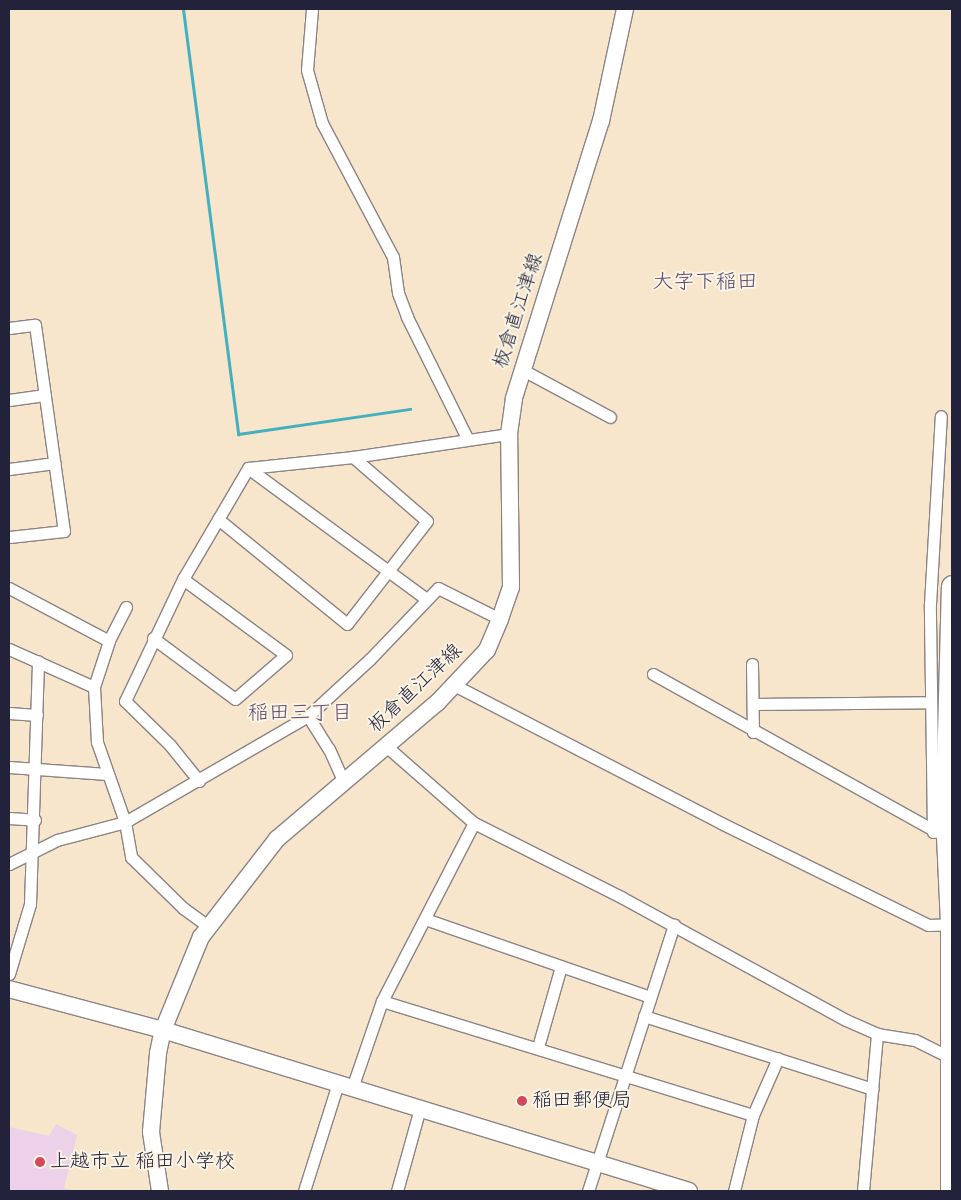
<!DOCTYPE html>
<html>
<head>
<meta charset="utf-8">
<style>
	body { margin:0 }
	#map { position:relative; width:961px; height:1200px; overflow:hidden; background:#f7e5cc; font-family:"Indie Flower","Klee One",sans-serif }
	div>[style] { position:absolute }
	.built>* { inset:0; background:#edd1e9 }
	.stream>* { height:3px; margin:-1.5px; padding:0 1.5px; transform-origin:1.5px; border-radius:1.5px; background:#42b0be }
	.roads { filter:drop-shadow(1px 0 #8c8484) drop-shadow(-1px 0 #8c8484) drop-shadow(0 1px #8c8484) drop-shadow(0 -1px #8c8484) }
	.street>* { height:11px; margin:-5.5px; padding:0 5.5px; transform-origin:5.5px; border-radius:5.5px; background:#fff }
	.secondary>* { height:16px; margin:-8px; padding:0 8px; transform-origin:8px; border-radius:8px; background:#fff }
	.highway>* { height:21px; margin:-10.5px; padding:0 10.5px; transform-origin:10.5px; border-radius:10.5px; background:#fff }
	.dots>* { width:14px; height:14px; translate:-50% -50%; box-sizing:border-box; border:2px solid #fcf5e5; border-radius:50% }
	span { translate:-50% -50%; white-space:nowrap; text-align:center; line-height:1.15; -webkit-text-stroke:4px #fcf5e5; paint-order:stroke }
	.street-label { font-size:20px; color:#22223b }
	.poi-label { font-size:20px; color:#22223b }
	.left { translate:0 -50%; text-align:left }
	.neighbourhood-label { font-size:21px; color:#5b4c6f }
	.frame { position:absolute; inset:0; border:10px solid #22223b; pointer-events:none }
</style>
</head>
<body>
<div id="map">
	<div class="built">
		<div style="clip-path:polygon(56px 1124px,77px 1135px,64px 1188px,73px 1191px,9px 1191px,9px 1127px,49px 1136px)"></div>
	</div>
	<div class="stream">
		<div style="left:183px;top:9px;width:429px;rotate:82.6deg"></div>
		<div style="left:238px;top:434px;width:174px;rotate:-8.3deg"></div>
	</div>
	<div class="roads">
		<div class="street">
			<div style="left:312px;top:9px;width:61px;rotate:94.7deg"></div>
			<div style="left:307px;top:70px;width:55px;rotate:74.2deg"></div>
			<div style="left:322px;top:123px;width:152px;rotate:62.1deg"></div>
			<div style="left:393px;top:257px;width:36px;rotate:82deg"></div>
			<div style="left:398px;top:293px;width:26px;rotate:69deg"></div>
			<div style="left:407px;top:317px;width:135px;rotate:63.6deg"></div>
			<div style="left:9px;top:328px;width:26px;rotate:-7deg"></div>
			<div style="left:35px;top:325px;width:208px;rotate:82deg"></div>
			<div style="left:64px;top:531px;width:55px;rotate:173.8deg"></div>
			<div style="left:521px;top:369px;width:101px;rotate:28.3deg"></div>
			<div style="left:9px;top:400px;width:36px;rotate:-8deg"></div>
			<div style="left:248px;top:468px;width:106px;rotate:-6deg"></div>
			<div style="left:353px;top:457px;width:158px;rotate:-8.4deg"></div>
			<div style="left:248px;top:468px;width:220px;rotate:36.3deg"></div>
			<div style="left:9px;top:469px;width:46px;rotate:-7.4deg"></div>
			<div style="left:218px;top:519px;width:166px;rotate:39.1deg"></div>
			<div style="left:347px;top:624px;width:130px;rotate:-52.2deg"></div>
			<div style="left:427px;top:521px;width:98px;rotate:-139.1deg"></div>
			<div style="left:9px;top:588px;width:113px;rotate:27.9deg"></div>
			<div style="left:126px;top:607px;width:38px;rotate:117deg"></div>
			<div style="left:109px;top:641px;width:48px;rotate:108.1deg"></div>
			<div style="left:94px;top:687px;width:55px;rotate:86.9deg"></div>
			<div style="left:97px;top:742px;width:85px;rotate:70.7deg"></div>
			<div style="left:125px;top:822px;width:36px;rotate:80deg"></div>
			<div style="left:131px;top:857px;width:73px;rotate:44.4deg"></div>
			<div style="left:183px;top:908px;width:32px;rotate:36deg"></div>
			<div style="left:153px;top:638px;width:102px;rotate:36.6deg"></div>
			<div style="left:235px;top:699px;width:67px;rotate:-40.8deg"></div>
			<div style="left:286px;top:655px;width:128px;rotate:-143.6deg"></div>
			<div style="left:9px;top:649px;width:93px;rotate:24.1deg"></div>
			<div style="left:752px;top:664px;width:68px;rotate:89.2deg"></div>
			<div style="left:653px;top:674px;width:325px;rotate:29.1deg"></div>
			<div style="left:454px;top:685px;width:301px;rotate:27.3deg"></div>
			<div style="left:721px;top:823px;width:231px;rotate:26.2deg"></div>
			<div style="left:928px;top:925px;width:24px;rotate:-2deg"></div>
			<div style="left:753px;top:704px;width:178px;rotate:-0.6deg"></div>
			<div style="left:9px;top:713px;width:28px;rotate:4deg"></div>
			<div style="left:308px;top:716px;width:39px;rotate:58deg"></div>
			<div style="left:329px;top:749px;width:36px;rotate:66deg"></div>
			<div style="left:386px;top:746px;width:117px;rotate:41.2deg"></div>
			<div style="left:474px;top:823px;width:165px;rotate:26.7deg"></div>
			<div style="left:621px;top:897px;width:256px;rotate:28.7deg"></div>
			<div style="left:846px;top:1020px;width:34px;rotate:24deg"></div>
			<div style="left:877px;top:1034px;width:38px;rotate:9deg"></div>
			<div style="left:915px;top:1040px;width:40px;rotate:26.6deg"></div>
			<div style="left:9px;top:767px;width:98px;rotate:4.1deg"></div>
			<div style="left:199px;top:781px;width:46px;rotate:-128.9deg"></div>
			<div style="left:170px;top:745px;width:63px;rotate:-135.6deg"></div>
			<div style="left:125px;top:701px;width:135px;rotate:-64.6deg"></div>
			<div style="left:183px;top:579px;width:129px;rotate:-59.6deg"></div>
			<div style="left:9px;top:818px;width:26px;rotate:4deg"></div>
			<div style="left:933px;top:832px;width:228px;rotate:-90.8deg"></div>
			<div style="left:930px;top:604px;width:188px;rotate:-86.7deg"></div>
			<div style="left:9px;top:864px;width:54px;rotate:-26.6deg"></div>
			<div style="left:57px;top:840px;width:70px;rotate:-14.8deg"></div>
			<div style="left:125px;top:822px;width:211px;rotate:-30.1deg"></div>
			<div style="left:308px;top:716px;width:84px;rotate:-42.6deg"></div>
			<div style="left:370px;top:659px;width:98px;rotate:-46.2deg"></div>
			<div style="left:438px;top:588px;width:69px;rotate:26.6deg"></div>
			<div style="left:425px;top:919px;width:238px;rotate:19.1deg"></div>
			<div style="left:9px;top:974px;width:73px;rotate:-73.3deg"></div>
			<div style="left:30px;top:904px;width:243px;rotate:-88.1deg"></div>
			<div style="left:382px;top:1001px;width:388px;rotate:17.1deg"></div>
			<div style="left:644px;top:1016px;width:240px;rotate:17.7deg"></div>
			<div style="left:538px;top:1047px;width:84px;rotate:-74.1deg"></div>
			<div style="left:352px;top:1088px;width:92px;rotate:-71deg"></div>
			<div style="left:382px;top:1001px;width:200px;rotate:-62.7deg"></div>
			<div style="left:304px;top:1191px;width:113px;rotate:-72.5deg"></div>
			<div style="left:397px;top:1191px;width:86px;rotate:-74.5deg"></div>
			<div style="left:588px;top:1191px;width:280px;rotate:-72.1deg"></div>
			<div style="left:734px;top:1191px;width:78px;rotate:-76deg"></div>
			<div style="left:753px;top:1115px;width:62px;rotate:-66.3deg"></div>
			<div style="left:863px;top:1191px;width:158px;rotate:-84.9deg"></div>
		</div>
		<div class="secondary">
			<div style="left:9px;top:989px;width:159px;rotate:14.9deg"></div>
			<div style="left:163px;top:1030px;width:550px;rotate:17.02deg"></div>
			<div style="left:160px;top:1191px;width:60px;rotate:-98.7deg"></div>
			<div style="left:151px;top:1132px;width:79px;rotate:-84.9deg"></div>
			<div style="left:158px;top:1053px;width:24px;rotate:-78deg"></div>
			<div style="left:163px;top:1030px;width:100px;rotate:-67.8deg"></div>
			<div style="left:201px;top:937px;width:124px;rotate:-52.2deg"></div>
			<div style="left:277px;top:839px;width:210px;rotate:-40.4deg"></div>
			<div style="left:437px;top:703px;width:73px;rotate:-46.7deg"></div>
			<div style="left:487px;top:650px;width:34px;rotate:-67deg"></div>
			<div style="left:500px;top:619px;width:34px;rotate:-71deg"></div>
			<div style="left:511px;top:587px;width:153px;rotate:-90.7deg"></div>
			<div style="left:509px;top:434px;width:36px;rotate:-82deg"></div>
			<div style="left:514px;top:398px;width:290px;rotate:-72.6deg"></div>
			<div style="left:601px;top:121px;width:115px;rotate:-77.9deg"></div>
		</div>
		<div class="highway">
			<div style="left:951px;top:1191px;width:267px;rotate:-90deg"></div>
			<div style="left:951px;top:924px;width:112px;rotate:-92.6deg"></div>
			<div style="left:946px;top:812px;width:226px;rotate:-88.5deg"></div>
		</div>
	</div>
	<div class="dots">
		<div style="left:522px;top:1101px;background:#d1495b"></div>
		<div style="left:40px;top:1162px;background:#d1495b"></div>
	</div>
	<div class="street-label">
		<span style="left:519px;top:311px;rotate:-72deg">板倉直江津線</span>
		<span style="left:416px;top:689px;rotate:-43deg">板倉直江津線</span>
	</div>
	<div class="poi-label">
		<span class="left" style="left:532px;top:1101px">稲田郵便局</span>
		<span class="left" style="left:50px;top:1162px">上越市立 稲田小学校</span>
	</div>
	<div class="neighbourhood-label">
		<span style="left:705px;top:283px">大字下稲田</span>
		<span style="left:300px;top:714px">稲田三丁目</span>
	</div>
	<div class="frame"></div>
</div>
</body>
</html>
